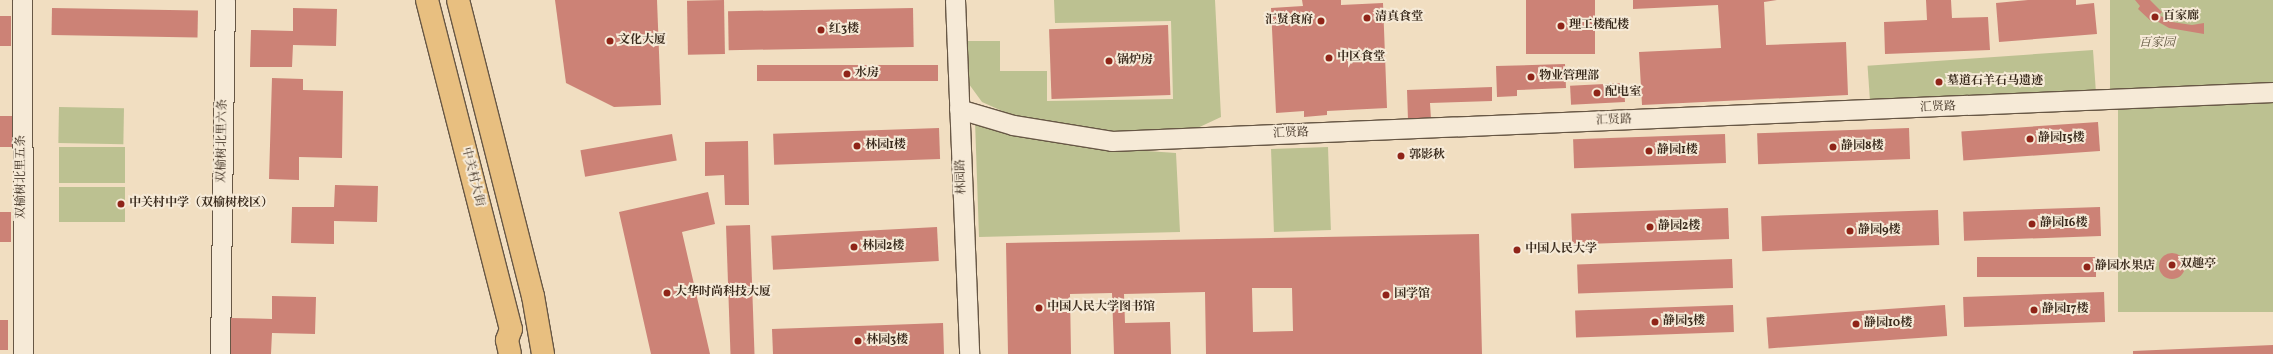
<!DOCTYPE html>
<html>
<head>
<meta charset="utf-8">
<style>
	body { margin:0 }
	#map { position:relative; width:2273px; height:354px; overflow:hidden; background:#f1dec1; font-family:Vollkorn,"Noto Serif SC",serif }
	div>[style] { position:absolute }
	.green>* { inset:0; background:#bcc191; transform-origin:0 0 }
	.building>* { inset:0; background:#cc8276; transform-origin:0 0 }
	.round { border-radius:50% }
	.roads { filter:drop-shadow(1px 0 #675745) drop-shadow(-1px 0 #675745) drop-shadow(0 1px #675745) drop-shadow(0 -1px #675745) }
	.minor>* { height:19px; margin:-9.5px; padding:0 9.5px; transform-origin:9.5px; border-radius:9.5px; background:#f6ead7 }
	.primary>* { height:22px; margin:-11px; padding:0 11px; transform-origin:11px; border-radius:11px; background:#e8bf80 }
	.dots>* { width:11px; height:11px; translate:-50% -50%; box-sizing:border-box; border:2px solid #f6ead7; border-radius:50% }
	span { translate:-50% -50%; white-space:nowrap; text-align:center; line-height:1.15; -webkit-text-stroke:4px #f6ead7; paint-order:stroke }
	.poi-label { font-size:12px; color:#392a1c; font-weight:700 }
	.left { translate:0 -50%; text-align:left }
	.right { translate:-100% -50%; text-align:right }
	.park-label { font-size:12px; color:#5a5039; font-style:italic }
	.street-label { font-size:12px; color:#392a1c }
</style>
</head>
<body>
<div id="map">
	<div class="green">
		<div style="clip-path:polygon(1054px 0,1215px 0,1221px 117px,1191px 131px,1108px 133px,1029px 123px,982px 102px,966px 80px,968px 41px,1000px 41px,1000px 71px,1047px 71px,1047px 101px,1173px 99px,1171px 21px,1055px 23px)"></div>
		<div style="left:2110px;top:0;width:163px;height:91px"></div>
		<div style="left:2093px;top:50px;width:44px;height:226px;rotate:86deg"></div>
		<div style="left:2273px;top:102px;width:210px;height:155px;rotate:90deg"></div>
		<div style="left:59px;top:107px;width:65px;height:36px;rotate:1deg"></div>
		<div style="clip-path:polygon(975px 121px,1118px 149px,1176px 153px,1180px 232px,979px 237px)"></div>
		<div style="left:59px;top:147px;width:66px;height:36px"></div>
		<div style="left:1328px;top:147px;width:83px;height:57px;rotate:88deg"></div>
		<div style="left:59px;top:187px;width:66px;height:35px"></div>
	</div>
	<div class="building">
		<div style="clip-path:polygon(555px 0,657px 0,661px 105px,614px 107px,566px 83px)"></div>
		<div style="left:724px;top:0;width:54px;height:37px;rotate:89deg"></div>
		<div style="clip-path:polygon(1302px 0,1341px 0,1341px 5px,1383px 3px,1387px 108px,1327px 111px,1327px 115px,1304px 117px,1304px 111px,1276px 113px,1271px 8px,1303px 6px)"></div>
		<div style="left:1526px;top:0;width:69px;height:54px"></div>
		<div style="clip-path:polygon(1633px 0,1777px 0,1764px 2px,1766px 45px,1846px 42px,1848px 95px,1642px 105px,1639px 52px,1721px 48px,1718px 5px,1633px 9px)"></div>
		<div style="clip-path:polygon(1926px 0,1951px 0,1952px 18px,1988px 17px,1990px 50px,1885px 54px,1884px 22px,1927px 20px)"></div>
		<div style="clip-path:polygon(2028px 0,2076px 0,2076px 5px,2094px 3px,2097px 34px,1999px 42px,1996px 3px)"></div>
		<div style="clip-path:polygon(2135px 0,2150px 0,2162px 12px,2159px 15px,2172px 22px,2192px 25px,2204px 23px,2204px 34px,2169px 28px,2155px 20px,2152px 22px,2138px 9px,2140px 6px)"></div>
		<div style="left:52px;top:8px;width:146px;height:27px;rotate:1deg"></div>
		<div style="clip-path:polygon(293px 8px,337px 9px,336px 46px,293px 45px,292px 67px,250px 67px,251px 30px,293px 31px)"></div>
		<div style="left:913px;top:8px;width:39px;height:185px;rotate:89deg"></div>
		<div style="left:0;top:16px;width:11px;height:30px"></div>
		<div style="left:1168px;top:25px;width:70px;height:119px;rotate:88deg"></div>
		<div style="clip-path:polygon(1565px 64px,1566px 88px,1517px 90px,1517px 96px,1497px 97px,1496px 66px)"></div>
		<div style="left:938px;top:65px;width:16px;height:181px;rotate:90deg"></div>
		<div style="clip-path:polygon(272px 78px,303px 79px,303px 90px,343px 91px,342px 158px,299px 157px,299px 180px,269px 179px)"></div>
		<div style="left:1624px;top:83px;width:19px;height:54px;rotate:87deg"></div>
		<div style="clip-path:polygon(1492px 87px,1492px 101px,1430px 103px,1431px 119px,1408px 120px,1407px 90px)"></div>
		<div style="left:0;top:116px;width:12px;height:31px"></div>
		<div style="left:2098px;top:122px;width:29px;height:137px;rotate:86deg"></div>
		<div style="left:939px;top:128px;width:31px;height:166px;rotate:88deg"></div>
		<div style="left:1909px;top:128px;width:31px;height:152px;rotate:88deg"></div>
		<div style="left:672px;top:134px;width:27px;height:93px;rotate:80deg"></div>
		<div style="left:1725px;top:134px;width:29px;height:152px;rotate:88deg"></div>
		<div style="clip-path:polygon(748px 141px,749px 205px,725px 205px,724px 175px,705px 176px,705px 142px)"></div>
		<div style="clip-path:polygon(335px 185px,378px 186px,377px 222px,334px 221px,334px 244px,291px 243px,292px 207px,334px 207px)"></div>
		<div style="clip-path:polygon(708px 192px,715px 224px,682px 232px,710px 354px,651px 354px,619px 212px)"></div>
		<div style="left:2100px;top:207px;width:29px;height:137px;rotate:88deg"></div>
		<div style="left:1728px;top:208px;width:31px;height:157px;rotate:88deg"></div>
		<div style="left:1938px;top:210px;width:35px;height:177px;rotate:88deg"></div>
		<div style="left:0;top:212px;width:11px;height:30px"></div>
		<div style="left:750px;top:225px;width:129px;height:24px;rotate:88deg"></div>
		<div style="left:937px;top:227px;width:34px;height:166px;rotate:87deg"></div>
		<div style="clip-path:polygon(evenodd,1479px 234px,1482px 354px,1206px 354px,1205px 292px,1124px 294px,1125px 323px,1170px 322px,1171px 354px,1114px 354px,1112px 293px,1070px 294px,1071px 354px,1008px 354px,1006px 243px,1479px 234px,1252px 288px,1292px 288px,1293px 331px,1253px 332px,1252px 288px)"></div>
		<div class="round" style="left:2159px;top:253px;width:26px;height:26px"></div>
		<div style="left:2096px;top:257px;width:20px;height:119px;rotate:90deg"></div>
		<div style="left:1732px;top:259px;width:29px;height:155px;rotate:88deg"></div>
		<div style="left:2104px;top:292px;width:30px;height:141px;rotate:88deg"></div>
		<div style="clip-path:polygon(272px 296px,316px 297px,315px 334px,272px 333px,271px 354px,229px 354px,230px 318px,272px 319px)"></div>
		<div style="left:1733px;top:305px;width:27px;height:158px;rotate:88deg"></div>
		<div style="left:1945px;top:305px;width:31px;height:179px;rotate:86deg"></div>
		<div style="left:0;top:320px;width:8px;height:30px"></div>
		<div style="clip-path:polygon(943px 323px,944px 354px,773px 354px,772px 329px)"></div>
		<div style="clip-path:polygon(2273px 345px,2273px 354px,2133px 354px,2133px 351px)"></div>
	</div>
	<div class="roads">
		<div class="minor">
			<div style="left:22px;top:0;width:354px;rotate:89.8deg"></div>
			<div style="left:955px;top:0;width:354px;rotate:87.7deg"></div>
			<div style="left:959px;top:109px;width:56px;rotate:16.5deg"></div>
			<div style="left:1013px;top:125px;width:100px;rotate:9.2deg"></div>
			<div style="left:1112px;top:141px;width:1162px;rotate:-2.42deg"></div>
			<div style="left:220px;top:354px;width:354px;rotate:-89.2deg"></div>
		</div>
		<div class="primary">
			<div style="left:427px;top:0;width:340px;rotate:75.7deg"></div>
			<div style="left:511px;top:329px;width:12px;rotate:110deg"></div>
			<div style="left:507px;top:340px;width:14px;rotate:78deg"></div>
			<div style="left:458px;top:0;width:305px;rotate:75.8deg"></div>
			<div style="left:533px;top:296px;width:59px;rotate:80.2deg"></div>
		</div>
	</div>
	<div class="dots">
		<div style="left:2155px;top:17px;background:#8f2418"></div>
		<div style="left:1367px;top:18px;background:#8f2418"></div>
		<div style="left:1321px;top:21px;background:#8f2418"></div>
		<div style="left:1561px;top:26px;background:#8f2418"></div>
		<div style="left:821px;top:30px;background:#8f2418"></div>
		<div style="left:610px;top:41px;background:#8f2418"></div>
		<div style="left:1329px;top:58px;background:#8f2418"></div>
		<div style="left:1109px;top:61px;background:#8f2418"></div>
		<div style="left:847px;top:74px;background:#8f2418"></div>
		<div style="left:1531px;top:77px;background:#8f2418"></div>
		<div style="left:1939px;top:82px;background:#8f2418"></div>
		<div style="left:1597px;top:93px;background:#8f2418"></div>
		<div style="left:2030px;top:139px;background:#8f2418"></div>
		<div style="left:857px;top:146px;background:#8f2418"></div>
		<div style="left:1833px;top:147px;background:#8f2418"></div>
		<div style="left:1649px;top:151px;background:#8f2418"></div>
		<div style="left:1401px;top:156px;background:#8f2418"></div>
		<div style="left:121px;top:204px;background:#8f2418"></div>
		<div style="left:2032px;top:224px;background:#8f2418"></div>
		<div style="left:1650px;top:227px;background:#8f2418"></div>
		<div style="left:1850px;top:231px;background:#8f2418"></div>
		<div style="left:854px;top:247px;background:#8f2418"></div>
		<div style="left:1517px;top:250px;background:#8f2418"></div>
		<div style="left:2172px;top:265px;background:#8f2418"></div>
		<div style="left:2087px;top:267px;background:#8f2418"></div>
		<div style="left:667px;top:293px;background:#8f2418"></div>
		<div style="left:1386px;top:295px;background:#8f2418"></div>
		<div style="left:1039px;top:308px;background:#8f2418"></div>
		<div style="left:2034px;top:310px;background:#8f2418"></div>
		<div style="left:1655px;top:322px;background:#8f2418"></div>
		<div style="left:1856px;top:324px;background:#8f2418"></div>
		<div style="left:858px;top:341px;background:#8f2418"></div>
	</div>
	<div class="poi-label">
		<span class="left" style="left:2163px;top:17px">百家廊</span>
		<span class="left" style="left:1375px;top:18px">清真食堂</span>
		<span class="right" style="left:1313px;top:21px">汇贤食府</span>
		<span class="left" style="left:1569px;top:26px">理工楼配楼</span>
		<span class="left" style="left:829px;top:30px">红3楼</span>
		<span class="left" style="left:618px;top:41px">文化大厦</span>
		<span class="left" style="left:1337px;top:58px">中区食堂</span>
		<span class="left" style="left:1117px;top:61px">锅炉房</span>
		<span class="left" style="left:855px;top:74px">水房</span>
		<span class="left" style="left:1539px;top:77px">物业管理部</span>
		<span class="left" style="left:1947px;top:82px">墓道石羊石马遗迹</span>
		<span class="left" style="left:1605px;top:93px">配电室</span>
		<span class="left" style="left:2038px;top:139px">静园15楼</span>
		<span class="left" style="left:865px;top:146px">林园1楼</span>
		<span class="left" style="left:1841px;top:147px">静园8楼</span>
		<span class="left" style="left:1657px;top:151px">静园1楼</span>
		<span class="left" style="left:1409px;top:156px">郭影秋</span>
		<span class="left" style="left:129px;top:204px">中关村中学（双榆树校区）</span>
		<span class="left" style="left:2040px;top:224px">静园16楼</span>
		<span class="left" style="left:1658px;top:227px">静园2楼</span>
		<span class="left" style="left:1858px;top:231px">静园9楼</span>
		<span class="left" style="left:862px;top:247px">林园2楼</span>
		<span class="left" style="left:1525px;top:250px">中国人民大学</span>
		<span class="left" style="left:2180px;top:265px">双趣亭</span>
		<span class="left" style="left:2095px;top:267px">静园水果店</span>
		<span class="left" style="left:675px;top:293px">大华时尚科技大厦</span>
		<span class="left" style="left:1394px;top:295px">国学馆</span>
		<span class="left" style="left:1047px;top:308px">中国人民大学图书馆</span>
		<span class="left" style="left:2042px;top:310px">静园17楼</span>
		<span class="left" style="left:1663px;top:322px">静园3楼</span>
		<span class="left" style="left:1864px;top:324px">静园10楼</span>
		<span class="left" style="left:866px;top:341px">林园3楼</span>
	</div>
	<div class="park-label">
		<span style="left:2157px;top:44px">百家园</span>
	</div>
	<div class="street-label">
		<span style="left:1938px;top:108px;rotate:-2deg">汇贤路</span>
		<span style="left:1614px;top:121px;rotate:-2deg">汇贤路</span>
		<span style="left:1291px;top:134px;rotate:-2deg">汇贤路</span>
		<span style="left:223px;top:141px;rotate:-89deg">双榆树北里六条</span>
		<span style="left:22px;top:177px;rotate:-90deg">双榆树北里五条</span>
		<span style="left:472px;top:177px;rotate:76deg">中关村大街</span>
		<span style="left:962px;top:177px;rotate:-92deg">林园路</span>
	</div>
</div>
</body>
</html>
